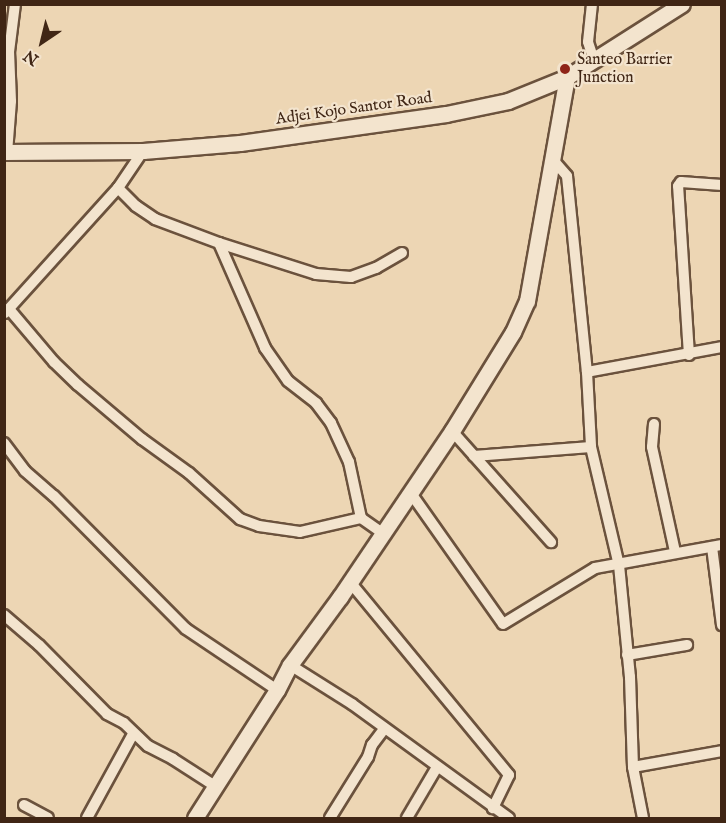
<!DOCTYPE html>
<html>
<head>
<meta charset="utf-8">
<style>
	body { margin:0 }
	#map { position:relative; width:726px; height:823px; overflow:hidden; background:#edd6b4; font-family:"IM FELL English",serif }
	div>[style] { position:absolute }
	.roads { filter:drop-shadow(2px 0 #6b523d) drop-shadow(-2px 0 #6b523d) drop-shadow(0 2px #6b523d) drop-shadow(0 -2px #6b523d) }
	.street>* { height:10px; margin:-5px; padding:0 5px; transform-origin:5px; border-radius:5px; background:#f3e4ce }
	.secondary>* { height:15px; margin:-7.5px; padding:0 7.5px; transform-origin:7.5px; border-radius:7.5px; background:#f3e4ce }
	.dots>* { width:16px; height:16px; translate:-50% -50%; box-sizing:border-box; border:3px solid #f3e4ce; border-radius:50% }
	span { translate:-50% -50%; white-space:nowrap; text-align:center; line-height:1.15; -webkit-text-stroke:4.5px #f3e4ce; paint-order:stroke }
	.poi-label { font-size:16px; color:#402615 }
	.left { translate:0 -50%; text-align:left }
	.street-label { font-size:16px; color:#402615 }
	.frame { position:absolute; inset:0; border:6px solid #402615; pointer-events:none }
	.north { position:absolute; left:12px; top:12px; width:60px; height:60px; -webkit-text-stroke:4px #f3e4ce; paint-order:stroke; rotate:215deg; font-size:16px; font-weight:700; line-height:24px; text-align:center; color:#402615 }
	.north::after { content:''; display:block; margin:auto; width:21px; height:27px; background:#402615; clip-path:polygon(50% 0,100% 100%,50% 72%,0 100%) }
</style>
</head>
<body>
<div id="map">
	<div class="roads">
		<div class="street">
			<div style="left:592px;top:4px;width:38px;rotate:96deg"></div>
			<div style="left:588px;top:42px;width:20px;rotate:72deg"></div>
			<div style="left:7px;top:153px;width:52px;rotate:-85.6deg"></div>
			<div style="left:11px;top:101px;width:49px;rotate:-92.3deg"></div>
			<div style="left:9px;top:52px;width:48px;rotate:-82.9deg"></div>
			<div style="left:554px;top:161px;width:20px;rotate:49deg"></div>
			<div style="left:567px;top:176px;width:197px;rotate:84.2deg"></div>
			<div style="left:587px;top:372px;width:75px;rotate:86.9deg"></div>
			<div style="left:591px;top:447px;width:121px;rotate:76.7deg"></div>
			<div style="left:619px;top:565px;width:113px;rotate:84.4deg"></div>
			<div style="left:630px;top:677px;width:90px;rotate:88.1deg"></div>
			<div style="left:633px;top:767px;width:52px;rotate:78.9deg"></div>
			<div style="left:118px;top:188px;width:25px;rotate:45deg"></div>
			<div style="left:136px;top:206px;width:23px;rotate:34deg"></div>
			<div style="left:155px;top:219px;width:68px;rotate:20.6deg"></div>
			<div style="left:219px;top:243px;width:102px;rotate:17.7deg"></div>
			<div style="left:316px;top:274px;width:35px;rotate:5deg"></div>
			<div style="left:351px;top:277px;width:27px;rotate:-20deg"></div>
			<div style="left:376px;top:268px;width:30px;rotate:-30deg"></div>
			<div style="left:219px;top:243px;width:115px;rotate:66.3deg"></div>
			<div style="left:265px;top:348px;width:40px;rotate:55.1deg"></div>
			<div style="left:288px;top:381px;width:36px;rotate:38deg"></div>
			<div style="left:316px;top:403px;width:25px;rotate:53deg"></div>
			<div style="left:331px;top:423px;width:43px;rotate:65.2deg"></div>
			<div style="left:349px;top:462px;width:57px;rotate:77.9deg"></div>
			<div style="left:9px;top:309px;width:70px;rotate:49.7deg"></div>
			<div style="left:54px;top:362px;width:33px;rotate:44deg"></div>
			<div style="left:78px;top:385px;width:84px;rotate:40.2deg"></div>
			<div style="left:142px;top:439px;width:58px;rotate:35.9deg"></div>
			<div style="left:189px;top:473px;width:69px;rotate:42deg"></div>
			<div style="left:240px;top:519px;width:20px;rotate:20deg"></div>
			<div style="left:259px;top:526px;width:41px;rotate:8.3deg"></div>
			<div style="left:300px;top:532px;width:63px;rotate:-12.9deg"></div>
			<div style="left:361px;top:518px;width:24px;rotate:35deg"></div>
			<div style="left:5px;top:313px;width:169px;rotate:-47.9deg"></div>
			<div style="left:118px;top:188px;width:45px;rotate:-56deg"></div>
			<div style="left:689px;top:355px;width:169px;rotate:-93.7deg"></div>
			<div style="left:678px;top:186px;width:5px;rotate:-53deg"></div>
			<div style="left:681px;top:182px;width:41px;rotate:4.2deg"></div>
			<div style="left:587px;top:372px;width:137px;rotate:-10.5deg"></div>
			<div style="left:654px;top:424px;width:23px;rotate:95deg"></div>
			<div style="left:652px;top:447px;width:107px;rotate:77.6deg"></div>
			<div style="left:452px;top:431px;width:149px;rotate:48.3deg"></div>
			<div style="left:4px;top:443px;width:35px;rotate:53deg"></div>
			<div style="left:25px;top:471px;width:38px;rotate:41deg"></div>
			<div style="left:54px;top:496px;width:187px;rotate:45.2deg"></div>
			<div style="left:186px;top:629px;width:110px;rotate:33.8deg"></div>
			<div style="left:474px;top:456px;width:117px;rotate:-4.4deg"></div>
			<div style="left:410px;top:492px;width:161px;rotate:54.8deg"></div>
			<div style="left:503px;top:624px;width:108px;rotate:-31.3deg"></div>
			<div style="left:595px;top:568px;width:129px;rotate:-10.3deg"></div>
			<div style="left:712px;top:547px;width:79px;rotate:82.7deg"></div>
			<div style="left:350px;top:582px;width:250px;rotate:50.5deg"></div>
			<div style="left:509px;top:775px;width:37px;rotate:116deg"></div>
			<div style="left:4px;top:615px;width:46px;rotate:40.6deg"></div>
			<div style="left:39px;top:645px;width:97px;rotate:45.4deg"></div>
			<div style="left:107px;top:714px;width:19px;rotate:28deg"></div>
			<div style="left:124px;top:723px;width:33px;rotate:44deg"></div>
			<div style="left:148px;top:746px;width:28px;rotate:27deg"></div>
			<div style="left:173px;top:759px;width:50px;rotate:32.7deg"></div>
			<div style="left:627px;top:655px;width:61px;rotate:-9.5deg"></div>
			<div style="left:290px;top:665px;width:73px;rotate:32.2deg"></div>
			<div style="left:352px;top:704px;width:194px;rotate:36deg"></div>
			<div style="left:633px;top:767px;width:90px;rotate:-10.2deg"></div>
			<div style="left:24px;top:805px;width:27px;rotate:28deg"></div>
			<div style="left:87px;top:818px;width:96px;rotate:-61.3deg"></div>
			<div style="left:330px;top:818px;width:72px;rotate:-58.1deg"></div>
			<div style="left:368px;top:757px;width:13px;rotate:-72deg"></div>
			<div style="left:372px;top:745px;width:21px;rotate:-53deg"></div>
			<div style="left:407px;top:818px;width:59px;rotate:-59.5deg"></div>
		</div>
		<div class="secondary">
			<div style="left:4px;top:152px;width:139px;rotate:-0.4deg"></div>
			<div style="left:143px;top:151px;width:97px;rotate:-4.7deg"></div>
			<div style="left:240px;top:143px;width:208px;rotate:-8deg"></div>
			<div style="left:446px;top:114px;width:63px;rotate:-11.8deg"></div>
			<div style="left:508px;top:101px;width:64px;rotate:-22.1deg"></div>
			<div style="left:567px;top:77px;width:136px;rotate:-32.4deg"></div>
			<div style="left:195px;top:818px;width:152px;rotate:-57.4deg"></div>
			<div style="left:277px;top:690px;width:28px;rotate:-63deg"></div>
			<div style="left:290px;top:665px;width:84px;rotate:-53.7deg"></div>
			<div style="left:340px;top:597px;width:200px;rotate:-56deg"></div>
			<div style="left:452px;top:431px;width:116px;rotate:-58.4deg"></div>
			<div style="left:513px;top:332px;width:34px;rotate:-66deg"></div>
			<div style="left:527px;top:301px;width:228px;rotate:-79.9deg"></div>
		</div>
	</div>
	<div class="dots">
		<div style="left:565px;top:69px;background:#8f2418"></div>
	</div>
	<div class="poi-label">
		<span class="left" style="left:577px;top:69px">Santeo Barrier<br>Junction</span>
	</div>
	<div class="street-label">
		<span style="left:354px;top:109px;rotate:-8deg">Adjei Kojo Santor Road</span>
	</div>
	<div class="frame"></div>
	<div class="north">N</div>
</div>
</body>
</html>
